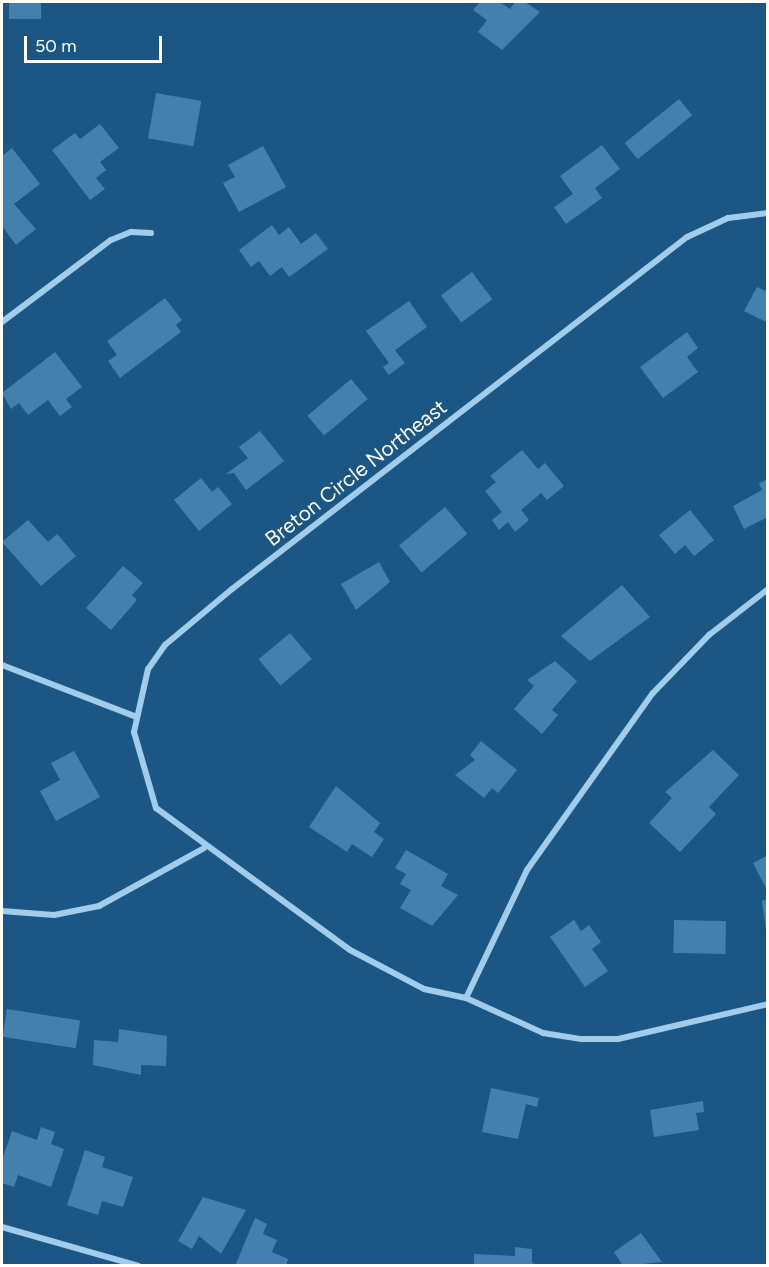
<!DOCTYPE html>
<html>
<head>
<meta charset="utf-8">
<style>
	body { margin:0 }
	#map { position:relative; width:769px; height:1267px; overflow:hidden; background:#1b5685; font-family:Figtree,sans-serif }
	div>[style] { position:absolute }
	.building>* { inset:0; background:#4480ae; transform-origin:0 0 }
	.street>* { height:6px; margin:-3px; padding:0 3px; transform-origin:3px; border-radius:3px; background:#a2cceb }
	span { translate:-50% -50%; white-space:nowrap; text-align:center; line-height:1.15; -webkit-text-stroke:6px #1b5685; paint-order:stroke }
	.street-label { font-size:21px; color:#fff }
	.frame { position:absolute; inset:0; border:3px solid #fff; pointer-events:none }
	.scale { position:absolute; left:24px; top:36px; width:138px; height:27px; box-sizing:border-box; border:3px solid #fff; border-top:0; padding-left:8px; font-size:18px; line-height:21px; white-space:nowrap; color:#fff; -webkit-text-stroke:4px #1b5685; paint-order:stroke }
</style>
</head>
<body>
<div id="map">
	<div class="building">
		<div style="left:9px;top:2px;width:32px;height:17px"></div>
		<div style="clip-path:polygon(480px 2px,500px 2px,510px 9px,515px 2px,525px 2px,540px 12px,502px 50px,478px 32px,487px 20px,473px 10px)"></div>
		<div style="left:156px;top:93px;width:46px;height:46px;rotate:10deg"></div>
		<div style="left:679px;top:99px;width:21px;height:70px;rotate:51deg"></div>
		<div style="clip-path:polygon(100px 124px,119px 148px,100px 162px,106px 170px,96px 178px,105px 189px,90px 200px,52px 150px,75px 133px,80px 139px)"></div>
		<div style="clip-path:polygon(602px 145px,620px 169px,595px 188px,602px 198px,566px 224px,554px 207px,573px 194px,560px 176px)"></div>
		<div style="clip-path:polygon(263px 146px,286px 187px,239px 212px,223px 183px,235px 177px,228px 165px)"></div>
		<div style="clip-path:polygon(12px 148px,40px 184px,14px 204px,36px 229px,16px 245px,2px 226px,2px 156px)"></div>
		<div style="clip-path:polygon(272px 225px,279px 235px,289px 227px,301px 244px,316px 233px,328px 249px,289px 277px,282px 267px,270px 276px,259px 261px,251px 267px,239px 250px)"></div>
		<div style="left:472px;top:272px;width:34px;height:39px;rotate:53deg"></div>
		<div style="clip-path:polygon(757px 287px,768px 292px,768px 323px,744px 311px)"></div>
		<div style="clip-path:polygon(165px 298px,182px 320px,176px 325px,181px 332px,120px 378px,108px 361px,117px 355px,107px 341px)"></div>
		<div style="clip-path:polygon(409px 301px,427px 327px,395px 350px,405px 363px,389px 375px,383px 367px,389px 363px,366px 331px)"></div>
		<div style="clip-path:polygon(687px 332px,698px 348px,687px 357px,698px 372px,663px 398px,640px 367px)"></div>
		<div style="clip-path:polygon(55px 352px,82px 387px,66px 399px,72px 407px,60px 416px,48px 400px,28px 415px,19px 403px,11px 409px,2px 393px)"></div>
		<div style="left:351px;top:379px;width:26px;height:57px;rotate:50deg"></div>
		<div style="clip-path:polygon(260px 431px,284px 461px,246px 490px,234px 473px,226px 474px,248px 458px,239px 447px)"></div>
		<div style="clip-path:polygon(522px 450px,538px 469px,545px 463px,564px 486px,547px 500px,541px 493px,521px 510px,529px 520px,515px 532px,508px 522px,499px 530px,492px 520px,502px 512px,485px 491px,496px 482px,490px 476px)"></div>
		<div style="clip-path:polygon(201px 478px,212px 492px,218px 487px,232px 504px,199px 531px,174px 500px)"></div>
		<div style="clip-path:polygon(768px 479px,768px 517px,744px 529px,733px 506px,762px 490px,759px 483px)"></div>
		<div style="left:445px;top:507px;width:35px;height:60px;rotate:50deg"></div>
		<div style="clip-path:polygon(690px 510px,714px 540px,694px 556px,685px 545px,675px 554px,659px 535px)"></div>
		<div style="clip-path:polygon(28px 520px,48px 542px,57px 534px,76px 556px,41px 586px,2px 542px)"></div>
		<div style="clip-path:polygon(379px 562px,390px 582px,356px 610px,341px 584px)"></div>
		<div style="clip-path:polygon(123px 566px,143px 583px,132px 595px,137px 600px,111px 630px,86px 608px)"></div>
		<div style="clip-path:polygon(622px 585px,650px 617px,590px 661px,561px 636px)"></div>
		<div style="left:290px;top:633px;width:34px;height:41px;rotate:50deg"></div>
		<div style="clip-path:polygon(555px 661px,577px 681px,552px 710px,558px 715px,542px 734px,514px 709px,534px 686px,527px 680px)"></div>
		<div style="clip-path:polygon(481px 741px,517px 770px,498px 793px,492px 788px,484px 798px,455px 775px,475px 760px,470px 755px)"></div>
		<div style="clip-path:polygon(713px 750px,739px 775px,709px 807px,716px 814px,680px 852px,649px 823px,672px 798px,665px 792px)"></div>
		<div style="clip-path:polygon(74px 751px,100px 797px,56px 821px,40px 791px,60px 780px,51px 763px)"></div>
		<div style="clip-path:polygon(336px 786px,380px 823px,374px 832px,384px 839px,372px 857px,352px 844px,347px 852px,309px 827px)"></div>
		<div style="clip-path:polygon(406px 850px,448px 874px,441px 886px,458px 895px,432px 926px,400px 908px,411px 890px,400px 884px,406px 874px,395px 868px)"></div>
		<div style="clip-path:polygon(768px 855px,768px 892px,753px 863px)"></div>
		<div style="clip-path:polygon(768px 899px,768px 930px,766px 930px,762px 901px)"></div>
		<div style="clip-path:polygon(574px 920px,581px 931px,589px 925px,601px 942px,592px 949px,608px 971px,585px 987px,550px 937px)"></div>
		<div style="left:674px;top:920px;width:52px;height:33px;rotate:1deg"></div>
		<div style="left:7px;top:1009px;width:74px;height:28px;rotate:9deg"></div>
		<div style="clip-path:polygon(119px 1029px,167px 1036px,166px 1066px,141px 1065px,141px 1075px,93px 1065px,94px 1040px,118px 1042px)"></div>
		<div style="clip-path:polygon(491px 1088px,539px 1098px,537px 1107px,526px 1104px,518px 1139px,482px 1132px)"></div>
		<div style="clip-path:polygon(703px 1101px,704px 1112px,696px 1113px,699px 1130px,654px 1137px,650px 1110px)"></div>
		<div style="clip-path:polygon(41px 1127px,55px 1132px,51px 1144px,64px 1149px,51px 1187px,18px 1175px,14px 1187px,2px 1183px,2px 1160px,12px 1131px,37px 1140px)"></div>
		<div style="clip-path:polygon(85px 1150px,105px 1157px,102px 1167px,133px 1177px,123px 1207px,102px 1201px,98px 1215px,67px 1205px)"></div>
		<div style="clip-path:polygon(203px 1197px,246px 1210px,221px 1254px,199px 1236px,192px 1249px,178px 1241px)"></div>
		<div style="clip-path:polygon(255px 1218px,267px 1224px,263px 1234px,277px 1240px,272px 1252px,288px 1259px,286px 1266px,235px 1266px)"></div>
		<div style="clip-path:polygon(641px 1233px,662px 1262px,623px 1266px,614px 1252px)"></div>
		<div style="clip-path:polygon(515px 1247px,532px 1249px,532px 1263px,542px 1266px,474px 1266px,474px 1254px,515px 1256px)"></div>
	</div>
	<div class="street">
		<div style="left:768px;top:213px;width:40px;rotate:172.9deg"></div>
		<div style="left:728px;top:218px;width:45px;rotate:155.1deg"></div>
		<div style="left:687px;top:237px;width:575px;rotate:142.27deg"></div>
		<div style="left:232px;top:589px;width:87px;rotate:140.1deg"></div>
		<div style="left:165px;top:645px;width:29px;rotate:125deg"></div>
		<div style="left:148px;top:669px;width:65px;rotate:102.5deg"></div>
		<div style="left:134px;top:732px;width:79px;rotate:73.9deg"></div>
		<div style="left:156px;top:808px;width:240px;rotate:36.2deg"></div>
		<div style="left:350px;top:950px;width:84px;rotate:27.8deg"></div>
		<div style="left:424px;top:989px;width:43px;rotate:12.1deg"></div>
		<div style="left:466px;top:998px;width:85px;rotate:24.4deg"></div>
		<div style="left:543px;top:1033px;width:39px;rotate:9deg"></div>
		<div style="left:582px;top:1039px;width:36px"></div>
		<div style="left:618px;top:1039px;width:154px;rotate:-13.1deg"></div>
		<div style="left:2px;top:322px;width:136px;rotate:-37deg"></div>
		<div style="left:111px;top:240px;width:22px;rotate:-22deg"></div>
		<div style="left:131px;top:232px;width:20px;rotate:3deg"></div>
		<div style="left:2px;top:665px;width:142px;rotate:21.1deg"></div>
		<div style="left:2px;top:911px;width:52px;rotate:4.4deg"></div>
		<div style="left:54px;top:915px;width:46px;rotate:-11.3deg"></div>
		<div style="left:99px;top:906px;width:120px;rotate:-28.9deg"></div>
		<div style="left:466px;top:998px;width:142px;rotate:-64.5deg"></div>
		<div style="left:527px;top:870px;width:217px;rotate:-54.6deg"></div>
		<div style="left:653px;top:693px;width:81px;rotate:-46deg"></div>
		<div style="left:709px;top:635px;width:75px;rotate:-37.9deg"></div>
		<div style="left:2px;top:1227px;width:142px;rotate:15.9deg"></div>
	</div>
	<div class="street-label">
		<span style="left:356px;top:473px;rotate:-38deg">Breton Circle Northeast</span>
	</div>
	<div class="frame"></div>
	<div class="scale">50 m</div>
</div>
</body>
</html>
